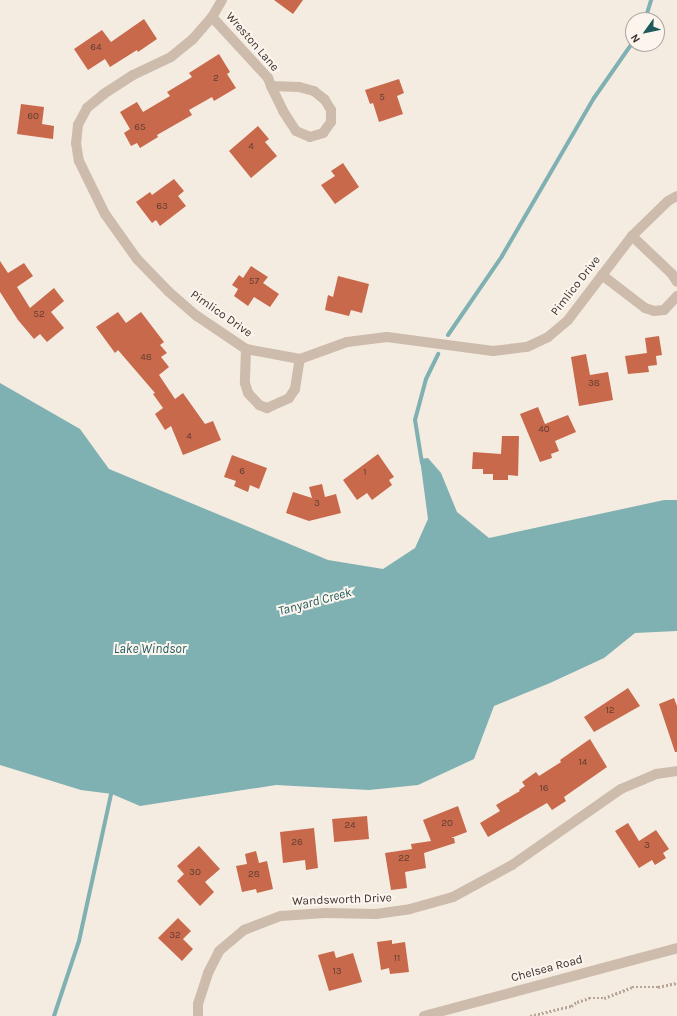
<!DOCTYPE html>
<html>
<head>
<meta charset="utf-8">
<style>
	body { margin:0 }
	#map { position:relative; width:677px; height:1016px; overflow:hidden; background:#f4ebe1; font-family:Karla,sans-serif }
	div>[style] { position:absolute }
	.water>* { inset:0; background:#7fb0b2 }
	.stream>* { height:4px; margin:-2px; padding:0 2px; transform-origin:2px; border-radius:2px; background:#7fb0b2 }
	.building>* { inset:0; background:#c8694b; transform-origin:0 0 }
	.path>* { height:2.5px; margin-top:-1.25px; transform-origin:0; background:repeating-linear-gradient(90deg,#b9a596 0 2px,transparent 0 4px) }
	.minor>* { height:10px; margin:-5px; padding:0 5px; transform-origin:5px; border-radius:5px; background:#cdbbac }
	.tertiary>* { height:10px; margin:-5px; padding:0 5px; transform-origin:5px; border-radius:5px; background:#cdbbac }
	span { translate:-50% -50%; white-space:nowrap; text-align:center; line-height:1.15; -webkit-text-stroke:4px #fbf5ee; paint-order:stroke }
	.number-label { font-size:10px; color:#5e3e33 }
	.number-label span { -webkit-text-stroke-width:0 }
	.street-label { font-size:12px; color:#3b302b }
	.water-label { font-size:13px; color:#1f5a5e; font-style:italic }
	.north { position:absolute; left:625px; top:12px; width:40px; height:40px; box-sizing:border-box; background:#fbf5ee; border:1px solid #aea6a0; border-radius:50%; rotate:237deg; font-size:11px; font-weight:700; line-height:16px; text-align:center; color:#3b302b }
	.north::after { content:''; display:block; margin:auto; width:14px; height:18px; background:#1f5a5e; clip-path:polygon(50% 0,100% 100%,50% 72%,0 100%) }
</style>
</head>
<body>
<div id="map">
	<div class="water">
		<div style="clip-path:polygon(0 383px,80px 429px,109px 469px,328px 560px,383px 569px,415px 548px,428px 519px,420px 459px,428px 458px,441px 473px,457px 512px,489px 538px,664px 500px,677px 500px,677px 631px,635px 633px,604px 658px,550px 683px,494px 706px,474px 759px,418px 785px,369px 790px,276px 785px,140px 806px,112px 794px,81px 790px,0 765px)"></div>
	</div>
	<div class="stream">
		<div style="left:645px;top:20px;width:21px;rotate:-73deg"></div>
		<div style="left:448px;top:335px;width:96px;rotate:-55.6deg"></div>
		<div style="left:502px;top:256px;width:183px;rotate:-59.8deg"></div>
		<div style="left:594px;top:98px;width:68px;rotate:-55.1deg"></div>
		<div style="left:422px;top:463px;width:44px;rotate:-99.2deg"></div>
		<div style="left:415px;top:420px;width:42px;rotate:-75deg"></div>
		<div style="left:426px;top:379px;width:28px;rotate:-64deg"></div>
		<div style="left:54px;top:1016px;width:79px;rotate:-71.6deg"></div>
		<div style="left:79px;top:941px;width:155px;rotate:-77.7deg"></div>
	</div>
	<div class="building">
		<div style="clip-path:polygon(274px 0,303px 0,293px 14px)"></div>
		<div style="clip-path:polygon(144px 19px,157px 39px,138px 52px,137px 50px,110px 67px,105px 59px,88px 70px,74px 49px,102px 30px,111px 42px)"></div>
		<div style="clip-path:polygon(219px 54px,230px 72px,227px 74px,236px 88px,214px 101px,212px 97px,189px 110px,192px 115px,157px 135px,158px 137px,140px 148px,137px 143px,131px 146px,124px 133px,130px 129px,120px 112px,137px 102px,143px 112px,170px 96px,167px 92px,192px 77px,189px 73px)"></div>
		<div style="clip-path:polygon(399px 79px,404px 93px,397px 96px,403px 114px,379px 122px,373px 103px,370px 104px,365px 90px)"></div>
		<div style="clip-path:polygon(21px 104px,44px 107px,42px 124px,54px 126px,53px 139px,17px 134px)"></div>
		<div style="clip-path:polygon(258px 126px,269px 139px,265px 142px,277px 156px,251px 178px,229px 151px)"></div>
		<div style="clip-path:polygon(343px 163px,359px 187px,335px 204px,321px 185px,335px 176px,331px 171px)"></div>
		<div style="clip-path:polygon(174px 179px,184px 191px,178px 196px,186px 206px,160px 226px,156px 220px,152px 223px,136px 202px,150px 192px,152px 195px)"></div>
		<div style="clip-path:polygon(0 261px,8px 273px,24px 263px,33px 276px,17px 287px,30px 308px,54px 288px,64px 301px,51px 312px,64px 328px,47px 342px,40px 334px,34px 339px,18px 320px,0 292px)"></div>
		<div style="clip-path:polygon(251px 266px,268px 277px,263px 283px,279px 294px,270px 307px,254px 297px,248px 306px,234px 296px,238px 289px,232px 285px,239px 275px,243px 278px)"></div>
		<div style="clip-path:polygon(338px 276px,369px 284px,362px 313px,351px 310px,349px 316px,325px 310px,328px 295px,333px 297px)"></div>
		<div style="clip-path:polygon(118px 312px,126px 323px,141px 312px,164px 342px,160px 345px,167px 353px,161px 357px,169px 367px,159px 375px,175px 399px,183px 393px,205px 424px,213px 421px,221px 440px,183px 455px,171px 426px,165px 430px,155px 414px,163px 408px,153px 394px,155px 393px,118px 350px,115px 353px,96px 327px)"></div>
		<div style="clip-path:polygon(659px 336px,662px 355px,656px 356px,657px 365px,648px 366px,649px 372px,628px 374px,625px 356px,647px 353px,645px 338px)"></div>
		<div style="clip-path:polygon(586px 354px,590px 375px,608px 372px,613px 400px,579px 406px,571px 357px)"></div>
		<div style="clip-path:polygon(538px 407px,545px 424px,568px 415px,576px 432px,555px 441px,559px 451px,551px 454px,552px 458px,540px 462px,520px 414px)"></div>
		<div style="clip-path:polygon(502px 436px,519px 436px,518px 476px,508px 475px,508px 480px,493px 480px,493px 474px,483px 474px,483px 469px,472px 469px,473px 452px,501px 454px)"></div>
		<div style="clip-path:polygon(378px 454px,394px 477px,389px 480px,392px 485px,372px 500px,367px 493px,357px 500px,343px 480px)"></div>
		<div style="clip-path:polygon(232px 455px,267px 468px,259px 489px,250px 485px,248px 492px,234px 486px,236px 481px,224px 477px)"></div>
		<div style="clip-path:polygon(322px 484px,325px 497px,336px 494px,341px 513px,309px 521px,286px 513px,293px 492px,312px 498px,309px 487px)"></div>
		<div style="clip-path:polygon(628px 688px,640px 706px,594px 732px,584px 717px)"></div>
		<div style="clip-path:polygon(674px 698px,677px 706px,677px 752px,675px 752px,659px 704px)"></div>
		<div style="clip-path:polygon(590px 739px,607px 767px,564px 797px,566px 801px,552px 810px,547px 803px,488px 837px,480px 823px,500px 811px,496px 805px,520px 791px,519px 790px,525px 786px,522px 782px,536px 772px,539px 776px,561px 762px,560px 760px)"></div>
		<div style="clip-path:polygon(458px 806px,467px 832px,451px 838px,454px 838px,455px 843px,424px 853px,426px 868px,405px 872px,407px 888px,391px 890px,385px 853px,412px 849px,411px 844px,431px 841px,423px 820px)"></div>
		<div style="left:367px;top:816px;width:23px;height:35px;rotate:85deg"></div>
		<div style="clip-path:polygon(628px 823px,639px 841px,656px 830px,669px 849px,663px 853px,666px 858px,655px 865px,652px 860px,639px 868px,615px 831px)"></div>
		<div style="clip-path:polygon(314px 828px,318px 868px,306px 870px,305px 860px,283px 863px,280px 832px)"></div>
		<div style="clip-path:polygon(199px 846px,220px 869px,205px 882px,214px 892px,200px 906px,177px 881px,184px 874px,177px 866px)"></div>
		<div style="clip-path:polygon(256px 851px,259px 863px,267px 861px,273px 889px,257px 893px,256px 889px,242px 892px,236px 866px,247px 864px,245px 854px)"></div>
		<div style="clip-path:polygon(178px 918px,191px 931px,183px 939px,193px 949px,182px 961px,158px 938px)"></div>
		<div style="clip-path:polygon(392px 940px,392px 944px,405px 942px,409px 972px,390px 974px,389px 968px,381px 970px,377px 942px)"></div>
		<div style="clip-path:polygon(334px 951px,336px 958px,353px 953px,362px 982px,329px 991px,318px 955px)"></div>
	</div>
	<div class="path">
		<div style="left:530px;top:1016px;width:42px;rotate:-13.7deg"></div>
		<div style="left:571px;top:1006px;width:7px;rotate:-34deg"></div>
		<div style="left:577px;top:1002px;width:13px;rotate:-18deg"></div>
		<div style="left:589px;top:998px;width:15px"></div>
		<div style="left:604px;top:998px;width:30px;rotate:-21deg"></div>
		<div style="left:632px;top:987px;width:26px"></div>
		<div style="left:658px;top:987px;width:19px;rotate:-12deg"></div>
	</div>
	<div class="minor">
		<div style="left:222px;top:0;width:20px;rotate:120deg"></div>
		<div style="left:212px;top:17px;width:29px;rotate:131deg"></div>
		<div style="left:193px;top:39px;width:28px;rotate:141deg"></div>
		<div style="left:171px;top:57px;width:42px;rotate:154.7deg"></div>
		<div style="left:133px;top:75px;width:35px;rotate:147deg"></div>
		<div style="left:104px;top:94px;width:22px;rotate:141deg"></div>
		<div style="left:87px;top:108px;width:19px;rotate:118deg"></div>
		<div style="left:78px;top:125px;width:18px;rotate:96deg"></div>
		<div style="left:76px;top:143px;width:18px;rotate:81deg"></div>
		<div style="left:79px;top:161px;width:59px;rotate:63.9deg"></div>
		<div style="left:105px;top:214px;width:55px;rotate:54.6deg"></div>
		<div style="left:137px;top:259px;width:46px;rotate:45.9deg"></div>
		<div style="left:169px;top:292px;width:37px;rotate:41deg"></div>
		<div style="left:197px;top:316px;width:59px;rotate:34deg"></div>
		<div style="left:246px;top:349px;width:55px;rotate:10.5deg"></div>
		<div style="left:300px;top:359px;width:50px;rotate:-19.9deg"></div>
		<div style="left:347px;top:342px;width:40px;rotate:-7.1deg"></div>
		<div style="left:387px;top:337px;width:107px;rotate:7.5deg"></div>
		<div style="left:493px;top:351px;width:34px;rotate:-7deg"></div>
		<div style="left:527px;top:347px;width:23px;rotate:-25deg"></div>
		<div style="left:548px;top:337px;width:26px;rotate:-40deg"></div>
		<div style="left:568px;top:320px;width:106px;rotate:-52.7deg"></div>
		<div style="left:632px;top:236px;width:50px;rotate:-44.2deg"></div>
		<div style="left:668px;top:201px;width:10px;rotate:-29deg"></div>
		<div style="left:212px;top:17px;width:83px;rotate:47.4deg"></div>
		<div style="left:268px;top:78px;width:9px;rotate:69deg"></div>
		<div style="left:271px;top:86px;width:28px;rotate:64deg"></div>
		<div style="left:283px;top:111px;width:24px;rotate:57deg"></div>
		<div style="left:296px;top:131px;width:15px;rotate:23deg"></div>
		<div style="left:310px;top:137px;width:14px;rotate:-17deg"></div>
		<div style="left:323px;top:133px;width:14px;rotate:-54deg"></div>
		<div style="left:331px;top:122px;width:12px;rotate:-90deg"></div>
		<div style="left:331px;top:110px;width:12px;rotate:-121deg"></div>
		<div style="left:325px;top:100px;width:14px;rotate:-141deg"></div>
		<div style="left:314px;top:91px;width:16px;rotate:-165deg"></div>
		<div style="left:299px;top:87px;width:28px;rotate:-178deg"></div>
		<div style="left:632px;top:236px;width:55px;rotate:43.5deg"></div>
		<div style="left:672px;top:274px;width:9px;rotate:58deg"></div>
		<div style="left:602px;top:275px;width:54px;rotate:37.5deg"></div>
		<div style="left:645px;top:308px;width:9px;rotate:18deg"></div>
		<div style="left:654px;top:311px;width:10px;rotate:-6deg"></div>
		<div style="left:664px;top:310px;width:19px;rotate:-47deg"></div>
		<div style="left:246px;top:349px;width:34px;rotate:92deg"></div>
		<div style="left:245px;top:383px;width:10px;rotate:73deg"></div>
		<div style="left:248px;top:393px;width:16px;rotate:47deg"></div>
		<div style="left:259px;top:405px;width:9px;rotate:21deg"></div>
		<div style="left:267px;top:408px;width:24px;rotate:-24deg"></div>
		<div style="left:289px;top:398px;width:11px;rotate:-56deg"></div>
		<div style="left:295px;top:389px;width:30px;rotate:-81deg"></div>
		<div style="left:198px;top:1016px;width:12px;rotate:-90deg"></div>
		<div style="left:198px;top:1004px;width:33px;rotate:-72deg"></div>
		<div style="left:208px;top:973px;width:25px;rotate:-63deg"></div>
		<div style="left:219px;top:951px;width:33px;rotate:-40deg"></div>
		<div style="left:244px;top:930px;width:40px;rotate:-21deg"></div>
		<div style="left:281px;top:916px;width:44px;rotate:-3.9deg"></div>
		<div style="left:325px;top:913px;width:51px;rotate:1.1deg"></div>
		<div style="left:376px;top:914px;width:34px;rotate:-8deg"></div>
		<div style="left:410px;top:909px;width:45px;rotate:-15.6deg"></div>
		<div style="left:453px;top:897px;width:67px;rotate:-28.5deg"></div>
		<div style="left:512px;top:865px;width:133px;rotate:-34.9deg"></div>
		<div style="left:621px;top:789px;width:38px;rotate:-23deg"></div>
		<div style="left:656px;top:774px;width:21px;rotate:-8deg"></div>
	</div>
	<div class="tertiary">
		<div style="left:424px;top:1016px;width:262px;rotate:-15deg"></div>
	</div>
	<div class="number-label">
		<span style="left:96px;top:48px">64</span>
		<span style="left:216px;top:79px">2</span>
		<span style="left:382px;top:98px">5</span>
		<span style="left:33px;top:117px">60</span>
		<span style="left:140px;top:128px">65</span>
		<span style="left:251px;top:147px">4</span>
		<span style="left:162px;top:207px">63</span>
		<span style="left:254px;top:282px">57</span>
		<span style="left:39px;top:315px">52</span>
		<span style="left:146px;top:358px">48</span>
		<span style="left:594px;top:384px">38</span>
		<span style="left:544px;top:430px">40</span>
		<span style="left:189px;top:437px">4</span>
		<span style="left:242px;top:472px">6</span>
		<span style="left:365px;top:473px">1</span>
		<span style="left:317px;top:504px">3</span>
		<span style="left:610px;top:711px">12</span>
		<span style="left:583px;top:763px">14</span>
		<span style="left:544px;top:789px">16</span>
		<span style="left:447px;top:824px">20</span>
		<span style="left:350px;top:826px">24</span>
		<span style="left:297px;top:843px">26</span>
		<span style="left:647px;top:846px">3</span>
		<span style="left:404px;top:859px">22</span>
		<span style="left:195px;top:873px">30</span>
		<span style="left:254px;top:875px">28</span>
		<span style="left:175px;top:936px">32</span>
		<span style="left:397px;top:959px">11</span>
		<span style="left:337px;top:972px">13</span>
	</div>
	<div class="street-label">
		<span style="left:252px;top:42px;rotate:49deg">Wreston Lane</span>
		<span style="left:576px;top:286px;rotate:-52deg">Pimlico Drive</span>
		<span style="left:221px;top:314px;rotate:35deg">Pimlico Drive</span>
		<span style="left:342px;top:900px;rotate:-2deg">Wandsworth Drive</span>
		<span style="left:547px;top:969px;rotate:-15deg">Chelsea Road</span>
	</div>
	<div class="water-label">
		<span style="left:315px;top:602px;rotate:-15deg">Tanyard Creek</span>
		<span style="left:150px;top:649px">Lake Windsor</span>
	</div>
	<div class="north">N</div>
</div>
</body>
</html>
